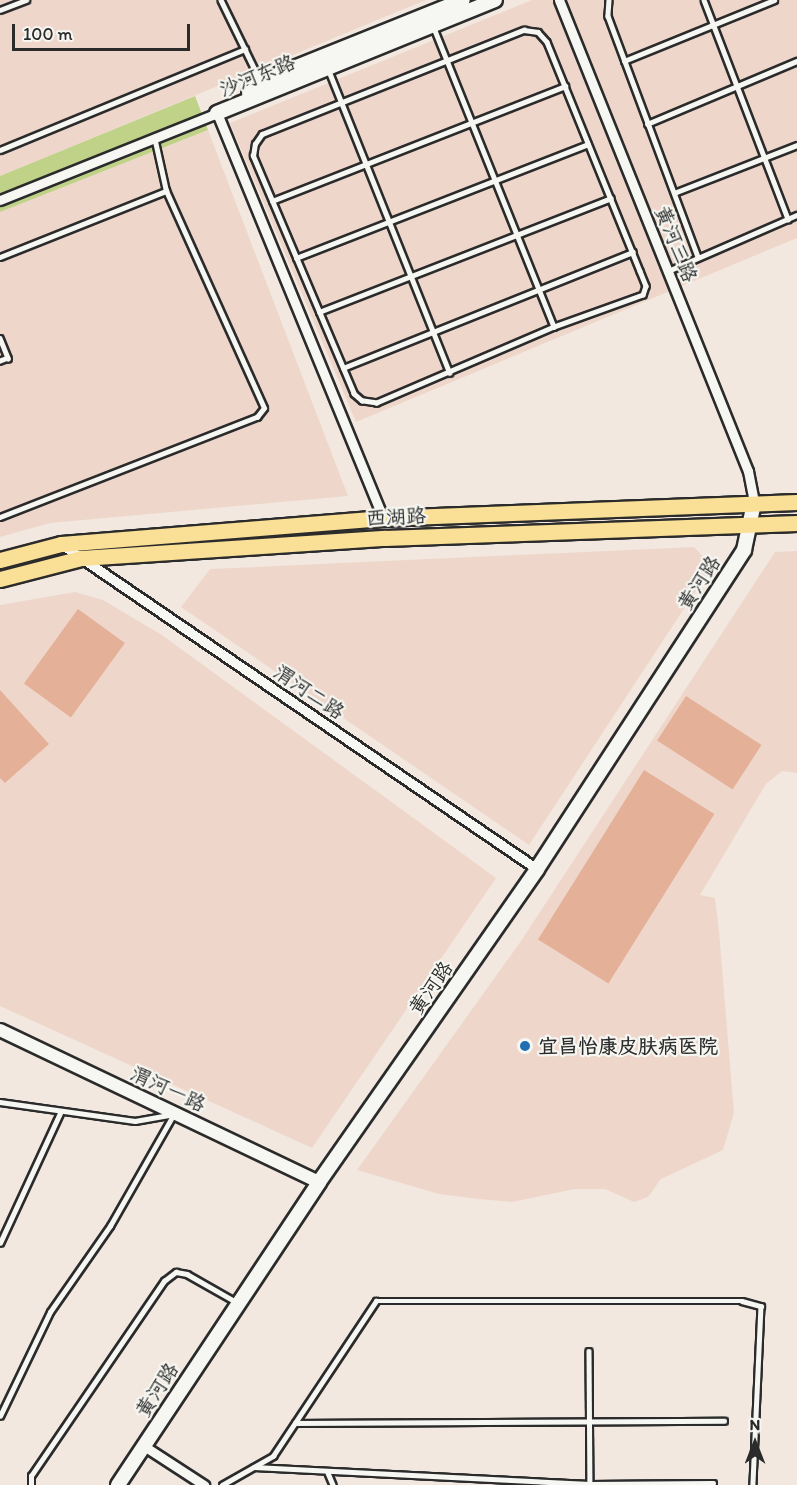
<!DOCTYPE html>
<html>
<head>
<meta charset="utf-8">
<style>
	body { margin:0 }
	#map { position:relative; width:797px; height:1485px; overflow:hidden; background:#f2e8e0; font-family:Itim,"LXGW WenKai TC",sans-serif }
	div>[style] { position:absolute }
	.built>* { inset:0; background:#eed7ca }
	.green>* { inset:0; background:#bfd288 }
	.building>* { inset:0; background:#e4b098; transform-origin:0 0 }
	.roads { filter:drop-shadow(2px 0 #2b2b2b) drop-shadow(-2px 0 #2b2b2b) drop-shadow(0 2px #2b2b2b) drop-shadow(0 -2px #2b2b2b) }
	.service>* { height:4.5px; margin:-2.25px; padding:0 2.25px; transform-origin:2.25px; border-radius:2.25px; background:#f6f6f2 }
	.minor>* { height:9px; margin:-4.5px; padding:0 4.5px; transform-origin:4.5px; border-radius:4.5px; background:#f6f6f2 }
	.tertiary>* { height:12px; margin:-6px; padding:0 6px; transform-origin:6px; border-radius:6px; background:#f6f6f2 }
	.secondary>* { height:14px; margin:-7px; padding:0 7px; transform-origin:7px; border-radius:7px; background:#f6f6f2 }
	.primary>* { height:15px; margin:-7.5px; padding:0 7.5px; transform-origin:7.5px; border-radius:7.5px; background:#fadf96 }
	.dots>* { width:16px; height:16px; translate:-50% -50%; box-sizing:border-box; border:3px solid #f6f6f2; border-radius:50% }
	span { translate:-50% -50%; white-space:nowrap; text-align:center; line-height:1.15; -webkit-text-stroke:4.5px #f6f6f2; paint-order:stroke }
	.street-label { font-size:20px; color:#2b2b2b }
	.poi-label { font-size:20px; color:#2b2b2b; font-weight:700 }
	.left { translate:0 -50%; text-align:left }
	.north { position:absolute; left:725px; top:1413px; width:60px; height:60px; -webkit-text-stroke:4px #f6f6f2; paint-order:stroke; rotate:0deg; font-size:16px; font-weight:700; line-height:24px; text-align:center; color:#2b2b2b }
	.north::after { content:''; display:block; margin:auto; width:21px; height:27px; background:#2b2b2b; clip-path:polygon(50% 0,100% 100%,50% 72%,0 100%) }
	.scale { position:absolute; left:12px; top:24px; width:178px; height:27px; box-sizing:border-box; border:3px solid #2b2b2b; border-top:0; padding-left:8px; font-size:18px; line-height:21px; white-space:nowrap; color:#2b2b2b; -webkit-text-stroke:4px #f6f6f2; paint-order:stroke }
</style>
</head>
<body>
<div id="map">
	<div class="built">
		<div style="clip-path:polygon(0 0,426px 0,0 176px)"></div>
		<div style="clip-path:polygon(532px 0,797px 0,797px 238px,356px 422px,230px 123px)"></div>
		<div style="clip-path:polygon(208px 130px,348px 496px,50px 523px,0 537px,0 212px)"></div>
		<div style="clip-path:polygon(694px 547px,712px 566px,529px 845px,181px 607px,210px 569px)"></div>
		<div style="clip-path:polygon(797px 551px,797px 773px,782px 771px,766px 784px,700px 895px,715px 898px,719px 931px,734px 1113px,723px 1150px,661px 1179px,648px 1197px,634px 1202px,605px 1189px,575px 1189px,512px 1202px,478px 1199px,439px 1194px,357px 1170px,521px 941px,775px 552px)"></div>
		<div style="clip-path:polygon(75px 592px,103px 600px,162px 635px,496px 878px,312px 1148px,0 1006px,0 605px)"></div>
	</div>
	<div class="green">
		<div style="clip-path:polygon(195px 96px,208px 130px,0 212px,0 176px)"></div>
	</div>
	<div class="building">
		<div style="left:78px;top:609px;width:58px;height:92px;rotate:36deg"></div>
		<div style="clip-path:polygon(0 690px,49px 744px,5px 783px,0 778px)"></div>
		<div style="left:686px;top:696px;width:90px;height:53px;rotate:33deg"></div>
		<div style="left:644px;top:770px;width:83px;height:200px;rotate:32deg"></div>
	</div>
	<div class="roads">
		<div class="service">
			<div style="left:221px;top:0;width:91px;rotate:64deg"></div>
			<div style="left:609px;top:0;width:16px;rotate:94deg"></div>
			<div style="left:608px;top:16px;width:257px;rotate:69.5deg"></div>
			<div style="left:704px;top:0;width:235px;rotate:69deg"></div>
			<div style="left:0;top:10px;width:28px;rotate:-21deg"></div>
			<div style="left:434px;top:28px;width:322px;rotate:68.1deg"></div>
			<div style="left:524px;top:30px;width:14px;rotate:8deg"></div>
			<div style="left:538px;top:32px;width:13px;rotate:48deg"></div>
			<div style="left:547px;top:42px;width:247px;rotate:67.9deg"></div>
			<div style="left:640px;top:271px;width:16px;rotate:68deg"></div>
			<div style="left:646px;top:286px;width:9px;rotate:108deg"></div>
			<div style="left:643px;top:295px;width:95px;rotate:160.2deg"></div>
			<div style="left:554px;top:327px;width:193px;rotate:156.8deg"></div>
			<div style="left:377px;top:403px;width:15px;rotate:-172deg"></div>
			<div style="left:362px;top:401px;width:11px;rotate:-139deg"></div>
			<div style="left:354px;top:394px;width:259px;rotate:-113deg"></div>
			<div style="left:253px;top:156px;width:12px;rotate:-81deg"></div>
			<div style="left:255px;top:144px;width:12px;rotate:-55deg"></div>
			<div style="left:262px;top:134px;width:282px;rotate:-21.7deg"></div>
			<div style="left:624px;top:61px;width:162px;rotate:-22.1deg"></div>
			<div style="left:329px;top:71px;width:325px;rotate:68.2deg"></div>
			<div style="left:647px;top:124px;width:163px;rotate:-22.8deg"></div>
			<div style="left:0;top:150px;width:265px;rotate:-22.4deg"></div>
			<div style="left:674px;top:193px;width:132px;rotate:-21.3deg"></div>
			<div style="left:272px;top:201px;width:315px;rotate:-21.4deg"></div>
			<div style="left:0;top:257px;width:179px;rotate:-21.7deg"></div>
			<div style="left:166px;top:191px;width:55px;rotate:-102.5deg"></div>
			<div style="left:296px;top:258px;width:313px;rotate:-21.3deg"></div>
			<div style="left:668px;top:271px;width:141px;rotate:-23.5deg"></div>
			<div style="left:319px;top:312px;width:313px;rotate:-21.3deg"></div>
			<div style="left:0;top:338px;width:22px;rotate:68deg"></div>
			<div style="left:8px;top:358px;width:9px;rotate:159deg"></div>
			<div style="left:343px;top:368px;width:312px;rotate:-21.8deg"></div>
			<div style="left:0;top:517px;width:276px;rotate:-21.3deg"></div>
			<div style="left:257px;top:417px;width:11px;rotate:-52deg"></div>
			<div style="left:264px;top:408px;width:238px;rotate:-114.3deg"></div>
			<div style="left:0;top:1102px;width:136px;rotate:8deg"></div>
			<div style="left:135px;top:1121px;width:34px;rotate:-10deg"></div>
			<div style="left:0;top:1243px;width:143px;rotate:-65.2deg"></div>
			<div style="left:589px;top:1351px;width:134px;rotate:89.6deg"></div>
			<div style="left:0;top:1416px;width:115px;rotate:-64.3deg"></div>
			<div style="left:50px;top:1312px;width:105px;rotate:-55.1deg"></div>
			<div style="left:110px;top:1226px;width:129px;rotate:-60.3deg"></div>
			<div style="left:295px;top:1423px;width:429px;rotate:-0.3deg"></div>
			<div style="left:254px;top:1467px;width:336px;rotate:2.9deg"></div>
			<div style="left:590px;top:1484px;width:123px;rotate:-0.5deg"></div>
			<div style="left:328px;top:1473px;width:13px;rotate:67deg"></div>
			<div style="left:31px;top:1485px;width:9px;rotate:-90deg"></div>
			<div style="left:31px;top:1476px;width:236px;rotate:-55.7deg"></div>
			<div style="left:164px;top:1281px;width:15px;rotate:-37deg"></div>
			<div style="left:176px;top:1272px;width:11px;rotate:10deg"></div>
			<div style="left:187px;top:1274px;width:59px;rotate:29.6deg"></div>
			<div style="left:222px;top:1485px;width:59px;rotate:-29.6deg"></div>
			<div style="left:273px;top:1456px;width:186px;rotate:-56.4deg"></div>
			<div style="left:376px;top:1301px;width:366px"></div>
			<div style="left:742px;top:1301px;width:20px;rotate:15deg"></div>
			<div style="left:761px;top:1306px;width:179px;rotate:92.6deg"></div>
		</div>
		<div class="minor">
			<div style="left:559px;top:0;width:508px;rotate:68.14deg"></div>
			<div style="left:748px;top:471px;width:33px;rotate:79deg"></div>
			<div style="left:0;top:200px;width:234px;rotate:-21.8deg"></div>
			<div style="left:217px;top:113px;width:438px;rotate:67.7deg"></div>
			<div style="left:61px;top:544px;width:576px;rotate:34.32deg"></div>
			<div style="left:144px;top:1446px;width:72px;rotate:33deg"></div>
		</div>
		<div class="tertiary">
			<div style="left:0;top:1030px;width:353px;rotate:25.5deg"></div>
		</div>
		<div class="secondary">
			<div style="left:249px;top:93px;width:36px;rotate:-32deg"></div>
			<div style="left:279px;top:74px;width:198px;rotate:-21.9deg"></div>
			<div style="left:217px;top:113px;width:300px;rotate:-22.1deg"></div>
			<div style="left:118px;top:1485px;width:364px;rotate:-56.4deg"></div>
			<div style="left:319px;top:1182px;width:381px;rotate:-55.1deg"></div>
			<div style="left:537px;top:869px;width:380px;rotate:-57deg"></div>
			<div style="left:744px;top:550px;width:48px;rotate:-78deg"></div>
		</div>
		<div class="primary">
			<div style="left:0;top:560px;width:63px;rotate:-14.7deg"></div>
			<div style="left:61px;top:544px;width:323px;rotate:-4.6deg"></div>
			<div style="left:383px;top:518px;width:414px;rotate:-2.2deg"></div>
			<div style="left:0;top:579px;width:84px;rotate:-14.5deg"></div>
			<div style="left:81px;top:558px;width:305px;rotate:-3.8deg"></div>
			<div style="left:385px;top:538px;width:412px;rotate:-2.1deg"></div>
		</div>
	</div>
	<div class="dots">
		<div style="left:525px;top:1046px;background:#1f6fb2"></div>
	</div>
	<div class="street-label">
		<span style="left:257px;top:76px;rotate:-22deg">沙河东路</span>
		<span style="left:676px;top:244px;rotate:68deg">黄河三路</span>
		<span style="left:396px;top:517px;rotate:-3deg">西湖路</span>
		<span style="left:699px;top:583px;rotate:-57deg">黄河路</span>
		<span style="left:309px;top:692px;rotate:34deg">渭河二路</span>
		<span style="left:431px;top:988px;rotate:-55deg">黄河路</span>
		<span style="left:168px;top:1089px;rotate:25deg">渭河一路</span>
		<span style="left:157px;top:1390px;rotate:-57deg">黄河路</span>
	</div>
	<div class="poi-label">
		<span class="left" style="left:538px;top:1046px">宜昌怡康皮肤病医院</span>
	</div>
	<div class="north">N</div>
	<div class="scale">100 m</div>
</div>
</body>
</html>
